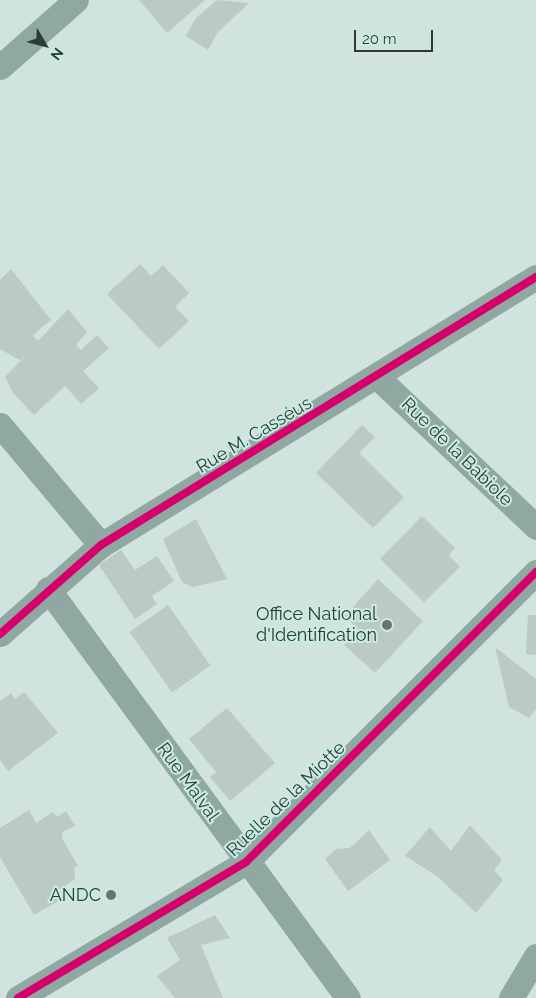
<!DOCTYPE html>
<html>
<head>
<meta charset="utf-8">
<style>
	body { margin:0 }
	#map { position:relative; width:536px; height:998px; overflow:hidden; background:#d0e3de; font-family:Raleway,sans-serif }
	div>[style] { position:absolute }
	.building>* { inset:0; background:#bbcac6; transform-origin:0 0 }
	.minor>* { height:25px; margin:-12.5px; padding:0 12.5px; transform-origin:12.5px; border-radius:12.5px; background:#8fa8a2 }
	.cycleway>* { height:8px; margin:-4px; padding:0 4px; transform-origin:4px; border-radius:4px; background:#d6006c }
	.dots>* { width:14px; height:14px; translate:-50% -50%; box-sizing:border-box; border:2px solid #c8ebe2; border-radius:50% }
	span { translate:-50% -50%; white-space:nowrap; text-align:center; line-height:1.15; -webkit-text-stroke:4px #c8ebe2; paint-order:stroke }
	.street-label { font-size:18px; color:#2d3a37 }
	.poi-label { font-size:18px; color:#2d3a37 }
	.right { translate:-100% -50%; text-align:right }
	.north { position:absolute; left:20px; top:20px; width:50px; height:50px; -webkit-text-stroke:4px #c8ebe2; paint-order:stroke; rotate:127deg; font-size:14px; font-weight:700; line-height:20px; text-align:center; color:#2d3a37 }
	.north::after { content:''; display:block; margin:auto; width:18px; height:22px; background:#2d3a37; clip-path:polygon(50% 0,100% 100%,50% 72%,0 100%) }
	.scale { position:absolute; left:354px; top:30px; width:79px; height:22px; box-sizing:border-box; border:2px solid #2d3a37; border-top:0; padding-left:6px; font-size:15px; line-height:18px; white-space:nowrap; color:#2d3a37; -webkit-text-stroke:4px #c8ebe2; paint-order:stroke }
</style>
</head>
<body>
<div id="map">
	<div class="building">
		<div style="clip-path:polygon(139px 0,205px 0,167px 33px)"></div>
		<div style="clip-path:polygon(217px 0,249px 3px,218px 32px,208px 50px,186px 36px,195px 19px)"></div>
		<div style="clip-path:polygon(140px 264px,151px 276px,163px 265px,189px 293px,175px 307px,189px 321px,159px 349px,107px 294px)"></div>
		<div style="clip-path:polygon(11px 269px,51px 320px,33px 335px,38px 341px,68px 309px,87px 332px,76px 345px,81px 350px,97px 335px,109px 348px,83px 371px,99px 388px,81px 404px,65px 386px,34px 415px,13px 393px,5px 377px,28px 353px,20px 360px,0 349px,0 280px)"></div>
		<div style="clip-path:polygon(362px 425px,375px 437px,359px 453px,404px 497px,373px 528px,316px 473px)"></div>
		<div style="clip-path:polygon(422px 516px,455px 548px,449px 555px,460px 567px,424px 602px,380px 559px)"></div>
		<div style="clip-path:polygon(196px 519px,227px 579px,193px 587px,182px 582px,163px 539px)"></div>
		<div style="clip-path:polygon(121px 550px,135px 570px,157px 556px,174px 581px,152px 596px,157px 604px,135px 619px,99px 565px)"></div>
		<div style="clip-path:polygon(378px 579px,423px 621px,375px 673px,344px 645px,358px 629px,345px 616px)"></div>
		<div style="left:168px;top:605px;width:74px;height:47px;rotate:55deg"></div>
		<div style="clip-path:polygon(528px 615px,536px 615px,536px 655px,526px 654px)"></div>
		<div style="clip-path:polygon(495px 647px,536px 679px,536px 709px,529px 718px,509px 707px)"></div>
		<div style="clip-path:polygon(24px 692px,58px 733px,8px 771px,0 760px,0 701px,11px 693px,15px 699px)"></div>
		<div style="clip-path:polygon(227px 708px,275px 763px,230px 801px,210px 777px,216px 772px,189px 739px)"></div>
		<div style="clip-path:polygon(29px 810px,36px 823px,53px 812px,57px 817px,66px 811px,75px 826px,62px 832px,62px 838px,78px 866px,74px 868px,75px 879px,56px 892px,60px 900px,34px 915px,0 857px,0 828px)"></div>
		<div style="clip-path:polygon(470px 825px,502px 860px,494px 870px,503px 880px,476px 913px,437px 876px,405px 856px,430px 827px,451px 851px)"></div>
		<div style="clip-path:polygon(369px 830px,390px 860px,348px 891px,325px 859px,336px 849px,350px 848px)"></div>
		<div style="clip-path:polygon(215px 915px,230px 938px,201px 945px,223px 998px,175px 998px,157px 976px,180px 960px,167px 938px)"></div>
	</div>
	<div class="minor">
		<div style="left:0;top:67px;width:101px;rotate:-41.4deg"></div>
		<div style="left:377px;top:377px;width:219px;rotate:43.3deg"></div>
		<div style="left:0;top:425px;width:157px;rotate:49.9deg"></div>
		<div style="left:48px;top:589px;width:507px;rotate:53.74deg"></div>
		<div style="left:0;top:634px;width:135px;rotate:-41.4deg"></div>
		<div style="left:101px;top:545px;width:511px;rotate:-31.64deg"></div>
		<div style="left:18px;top:998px;width:265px;rotate:-30.8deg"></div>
		<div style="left:246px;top:862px;width:410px;rotate:-45deg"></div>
		<div style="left:511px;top:998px;width:49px;rotate:-59.2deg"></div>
	</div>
	<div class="cycleway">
		<div style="left:0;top:634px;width:135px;rotate:-41.4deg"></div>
		<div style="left:101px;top:545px;width:511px;rotate:-31.64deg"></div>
		<div style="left:18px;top:998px;width:265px;rotate:-30.8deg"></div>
		<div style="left:246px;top:862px;width:410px;rotate:-45deg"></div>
	</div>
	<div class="dots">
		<div style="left:387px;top:625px;background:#667571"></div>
		<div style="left:111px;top:895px;background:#667571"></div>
	</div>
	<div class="street-label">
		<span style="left:254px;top:435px;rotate:-31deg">Rue M. Casséus</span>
		<span style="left:457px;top:452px;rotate:44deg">Rue de la Babiole</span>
		<span style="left:188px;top:782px;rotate:54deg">Rue Malval</span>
		<span style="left:286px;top:799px;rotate:-44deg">Ruelle de la Miotte</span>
	</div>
	<div class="poi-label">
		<span class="right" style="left:377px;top:625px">Office National<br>d'Identification</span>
		<span class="right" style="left:101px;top:895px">ANDC</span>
	</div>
	<div class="north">N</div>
	<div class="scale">20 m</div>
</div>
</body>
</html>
